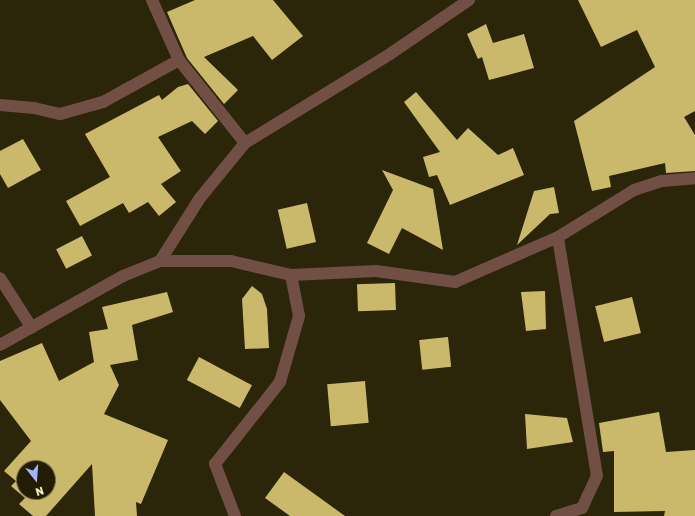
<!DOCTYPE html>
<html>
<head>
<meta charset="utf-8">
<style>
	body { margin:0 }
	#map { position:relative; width:695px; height:516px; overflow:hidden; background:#2b250a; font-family:Rubik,sans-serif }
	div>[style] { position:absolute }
	.building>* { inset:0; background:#cbb96b; transform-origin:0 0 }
	.minor>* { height:12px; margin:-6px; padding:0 6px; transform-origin:6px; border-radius:6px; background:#714f45 }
	.tertiary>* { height:12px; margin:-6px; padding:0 6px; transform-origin:6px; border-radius:6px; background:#714f45 }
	span { translate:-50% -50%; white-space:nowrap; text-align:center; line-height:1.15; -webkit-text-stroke:4px #221c02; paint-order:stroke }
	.north { position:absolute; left:16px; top:460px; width:40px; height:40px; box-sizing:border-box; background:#221c02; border:1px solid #766f4f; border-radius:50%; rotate:163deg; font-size:11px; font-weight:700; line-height:16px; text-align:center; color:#f5ecc3 }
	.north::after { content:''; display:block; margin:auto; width:14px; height:18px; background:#a5b1fc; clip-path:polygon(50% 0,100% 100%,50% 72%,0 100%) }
</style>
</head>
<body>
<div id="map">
	<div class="building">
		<div style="clip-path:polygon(195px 0,273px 0,303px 36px,272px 60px,253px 36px,204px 57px,238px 90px,224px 104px,187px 58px,167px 12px)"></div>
		<div style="clip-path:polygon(578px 0,695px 0,695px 111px,684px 117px,695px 135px,695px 171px,666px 173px,665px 163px,609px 176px,611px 187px,592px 191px,574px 121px,655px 67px,637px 30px,601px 47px)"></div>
		<div style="clip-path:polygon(486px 24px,493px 43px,524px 34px,534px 68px,489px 80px,482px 57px,478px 59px,467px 34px)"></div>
		<div style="clip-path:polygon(188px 84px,218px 121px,205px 134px,192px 121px,158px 137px,181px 171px,161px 184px,176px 202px,159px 216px,148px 202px,129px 213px,123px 203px,80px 226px,66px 201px,110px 177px,85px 134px,159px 95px,162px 100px,178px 87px)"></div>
		<div style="clip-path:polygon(416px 92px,457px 140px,468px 128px,498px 155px,513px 148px,524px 175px,450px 205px,437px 175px,429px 177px,423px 157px,440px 152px,404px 102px)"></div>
		<div style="clip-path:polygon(23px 139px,41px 170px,8px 188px,0 174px,0 151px)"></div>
		<div style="clip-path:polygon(382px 170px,433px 189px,443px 250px,402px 228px,389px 254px,367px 243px,393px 190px)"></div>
		<div style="clip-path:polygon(554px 187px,559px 213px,550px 214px,517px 245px,534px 191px)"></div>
		<div style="left:307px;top:203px;width:40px;height:30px;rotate:77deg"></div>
		<div style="left:82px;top:236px;width:22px;height:29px;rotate:63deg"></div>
		<div style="left:395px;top:283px;width:27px;height:38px;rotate:88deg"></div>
		<div style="clip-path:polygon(252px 286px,262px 294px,267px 309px,269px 348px,245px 349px,242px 299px)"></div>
		<div style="clip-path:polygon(545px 291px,546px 329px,526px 331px,521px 292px)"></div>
		<div style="clip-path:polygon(evenodd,167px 292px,173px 312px,132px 325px,138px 360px,110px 365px,119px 385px,104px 414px,168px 440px,141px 504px,136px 502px,137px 516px,95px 516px,92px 464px,46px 516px,33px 516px,19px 504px,25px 498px,11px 486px,16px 481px,4px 471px,31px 441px,0 400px,0 361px,42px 343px,59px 381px,94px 362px,89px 332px,108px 329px,102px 307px,167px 292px,24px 468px,48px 468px,48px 492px,24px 492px,24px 468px)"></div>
		<div style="left:632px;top:297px;width:37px;height:38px;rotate:76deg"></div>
		<div style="left:448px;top:337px;width:30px;height:29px;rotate:84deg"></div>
		<div style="left:199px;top:357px;width:60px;height:26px;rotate:28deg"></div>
		<div style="left:365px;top:381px;width:42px;height:38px;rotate:85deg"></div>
		<div style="clip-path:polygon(659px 412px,666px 452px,695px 450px,695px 516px,664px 516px,665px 511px,614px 512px,614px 451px,603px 452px,599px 423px)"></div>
		<div style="clip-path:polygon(525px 414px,567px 418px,573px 442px,527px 449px)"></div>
		<div style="clip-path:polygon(284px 472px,345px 516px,290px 516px,265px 498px)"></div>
	</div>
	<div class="minor">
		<div style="left:152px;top:0;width:66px;rotate:65.8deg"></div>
		<div style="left:179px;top:60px;width:106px;rotate:51.5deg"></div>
		<div style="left:0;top:105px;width:34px;rotate:5deg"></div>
		<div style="left:34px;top:108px;width:27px;rotate:13deg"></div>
		<div style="left:60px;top:114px;width:45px;rotate:-15.6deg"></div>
		<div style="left:103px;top:102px;width:87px;rotate:-28.9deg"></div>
		<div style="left:160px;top:261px;width:71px"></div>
		<div style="left:231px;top:261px;width:62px;rotate:13.1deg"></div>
		<div style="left:291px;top:275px;width:85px;rotate:-2.7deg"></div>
		<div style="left:376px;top:271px;width:80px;rotate:7.9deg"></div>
		<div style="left:455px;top:282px;width:112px;rotate:-23.6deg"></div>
		<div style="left:558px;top:237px;width:89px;rotate:-31.7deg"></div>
		<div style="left:634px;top:190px;width:29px;rotate:-18deg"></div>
		<div style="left:662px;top:181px;width:33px;rotate:-5deg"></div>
		<div style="left:0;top:278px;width:59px;rotate:57.4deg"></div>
		<div style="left:235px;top:516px;width:56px;rotate:-111deg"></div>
		<div style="left:215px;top:464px;width:105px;rotate:-51.6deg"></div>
		<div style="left:280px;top:382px;width:69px;rotate:-73.9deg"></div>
		<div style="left:299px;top:316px;width:42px;rotate:-101deg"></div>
		<div style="left:556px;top:516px;width:27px;rotate:-17deg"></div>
		<div style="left:582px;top:508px;width:35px;rotate:-65deg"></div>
		<div style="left:597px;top:476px;width:242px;rotate:-99.3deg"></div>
	</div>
	<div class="tertiary">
		<div style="left:0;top:345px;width:141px;rotate:-29.3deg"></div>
		<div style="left:123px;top:276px;width:40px;rotate:-22deg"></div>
		<div style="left:160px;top:261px;width:75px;rotate:-57.6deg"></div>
		<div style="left:200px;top:198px;width:71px;rotate:-50.7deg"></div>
		<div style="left:245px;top:143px;width:170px;rotate:-31.5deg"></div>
		<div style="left:390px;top:54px;width:96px;rotate:-34.4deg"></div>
	</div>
	<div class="north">N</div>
</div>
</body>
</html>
